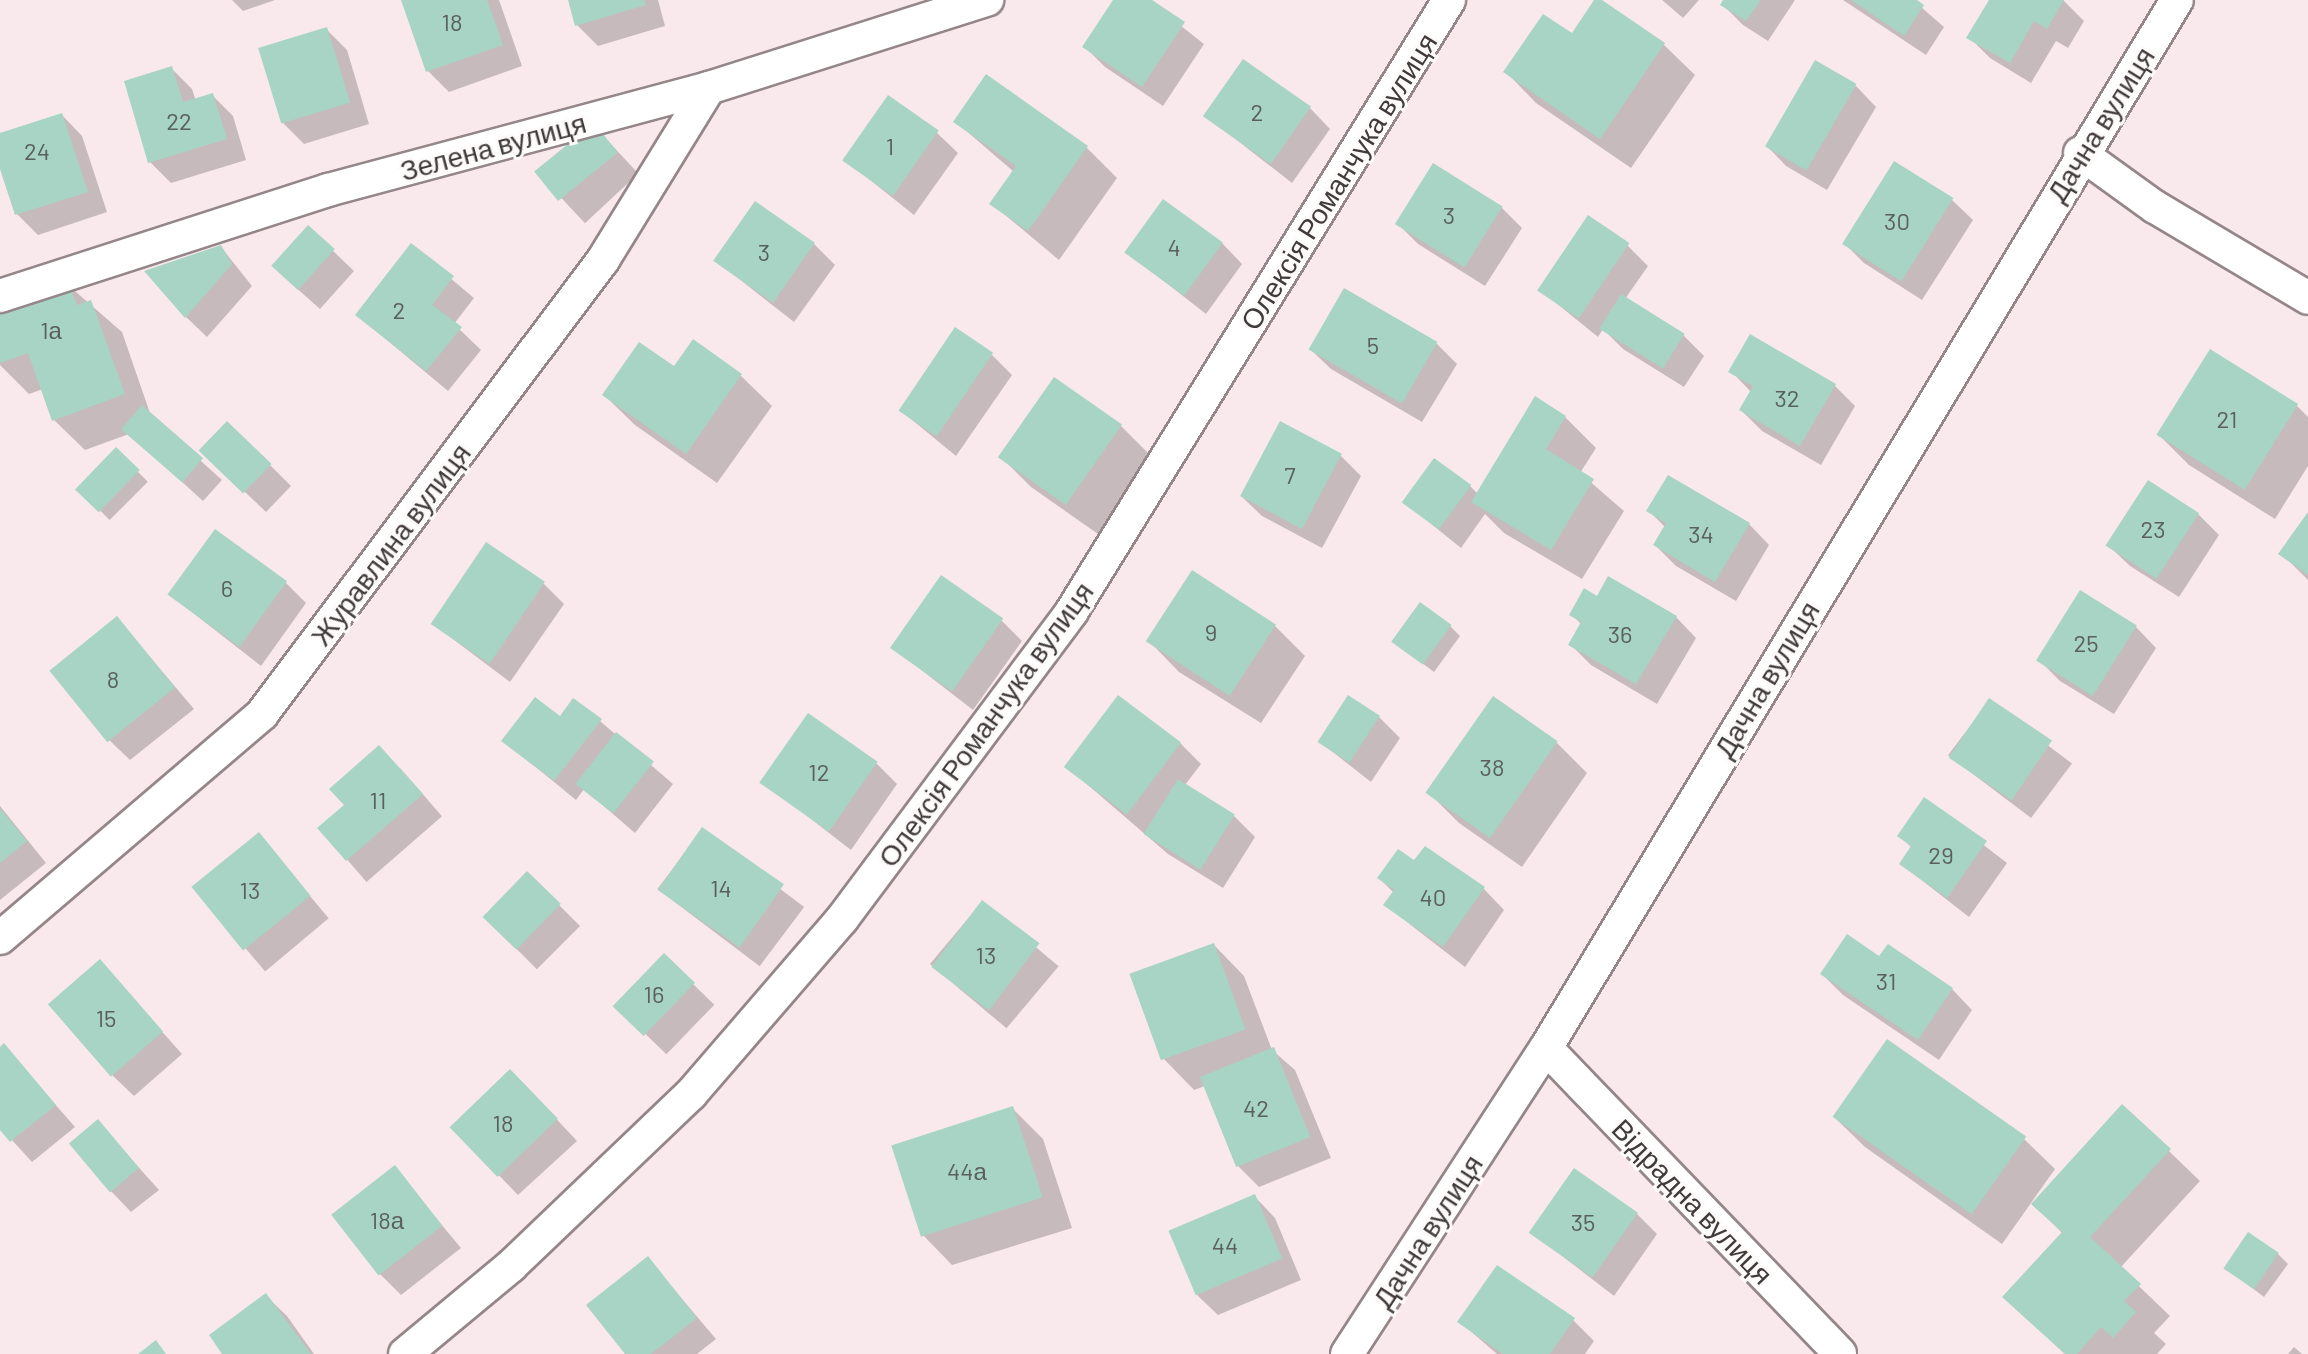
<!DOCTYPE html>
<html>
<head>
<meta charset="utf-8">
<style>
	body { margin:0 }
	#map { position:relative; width:2308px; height:1354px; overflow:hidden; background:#f9e9ec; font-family:Barlow,sans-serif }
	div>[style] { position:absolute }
	.shadow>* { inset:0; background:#0003; transform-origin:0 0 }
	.building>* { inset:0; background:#a7d4c5; transform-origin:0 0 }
	.roads { filter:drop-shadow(2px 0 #948689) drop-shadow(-2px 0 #948689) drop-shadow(0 2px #948689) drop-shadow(0 -2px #948689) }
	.street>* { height:32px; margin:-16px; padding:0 16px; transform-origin:16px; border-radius:16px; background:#fff }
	span { translate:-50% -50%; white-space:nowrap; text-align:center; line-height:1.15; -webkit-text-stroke:6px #fdfafa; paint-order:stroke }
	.number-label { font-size:24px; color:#5a605e }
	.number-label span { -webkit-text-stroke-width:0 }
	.street-label { font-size:28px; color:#403a3b }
</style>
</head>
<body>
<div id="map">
	<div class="shadow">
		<div style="clip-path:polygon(232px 0,275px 0,243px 11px)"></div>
		<div style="clip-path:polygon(403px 0,499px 0,522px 66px,449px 92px,428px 71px)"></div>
		<div style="clip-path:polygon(570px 0,658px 0,665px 26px,598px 46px,577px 25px)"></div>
		<div style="clip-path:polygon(1116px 0,1148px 0,1204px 44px,1163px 106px,1105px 67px,1085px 47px)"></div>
		<div style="clip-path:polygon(1597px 0,1664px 45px,1695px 75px,1631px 168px,1536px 103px,1506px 72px,1572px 36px)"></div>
		<div style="clip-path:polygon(1662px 0,1699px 0,1683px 18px)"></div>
		<div style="clip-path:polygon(1726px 0,1795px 0,1768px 41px,1743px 25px,1723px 5px)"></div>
		<div style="clip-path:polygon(1843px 0,1913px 0,1944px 27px,1926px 55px)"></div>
		<div style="clip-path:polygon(1991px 0,2063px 0,2084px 21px,2068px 48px,2056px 41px,2031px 83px,1990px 58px,1969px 37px)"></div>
		<div style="clip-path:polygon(326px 29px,347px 50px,369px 124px,304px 144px,283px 123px)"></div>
		<div style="clip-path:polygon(171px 68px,192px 89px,196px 101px,213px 96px,233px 116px,246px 160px,171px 183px,150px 162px)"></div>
		<div style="clip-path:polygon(1856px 86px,1876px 107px,1827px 190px,1786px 166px,1766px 145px)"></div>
		<div style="clip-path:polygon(1310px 108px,1330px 129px,1292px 183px,1206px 116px)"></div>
		<div style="clip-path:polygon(62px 115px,82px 136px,107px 212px,38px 235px,17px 214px,0 162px,0 135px)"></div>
		<div style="clip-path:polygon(956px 122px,1087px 148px,1117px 178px,1059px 260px,992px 204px,1014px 172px)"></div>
		<div style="left:594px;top:126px;width:65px;height:73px;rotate:47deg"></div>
		<div style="clip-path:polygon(937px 133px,958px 153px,914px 215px,845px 160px)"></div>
		<div style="clip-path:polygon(1895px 163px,1952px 200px,1973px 220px,1922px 300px,1864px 263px,1844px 243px)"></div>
		<div style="clip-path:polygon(1502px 208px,1522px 228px,1485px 286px,1418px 244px,1398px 224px)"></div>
		<div style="clip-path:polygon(308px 227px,354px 271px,320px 309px,294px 286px)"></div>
		<div style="clip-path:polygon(1222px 243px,1242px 264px,1206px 314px,1128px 253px)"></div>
		<div style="clip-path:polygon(814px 244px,835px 265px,794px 322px,715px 260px)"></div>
		<div style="clip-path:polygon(1627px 245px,1648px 266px,1625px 299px,1683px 335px,1704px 356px,1684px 387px,1623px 349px,1603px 329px,1598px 337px,1539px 289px)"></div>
		<div style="clip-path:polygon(412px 246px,474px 298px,454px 324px,481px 350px,448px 391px,357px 315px)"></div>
		<div style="clip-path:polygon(221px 247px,252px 286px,207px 337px,186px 317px)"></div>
		<div style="clip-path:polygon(68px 285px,122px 332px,151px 416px,222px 480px,203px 501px,129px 434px,85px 450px,54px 420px,43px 389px,29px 394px,0 365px,0 309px)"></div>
		<div style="clip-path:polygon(694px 342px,741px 376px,772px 406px,717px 483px,635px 425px,604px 395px,674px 369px)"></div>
		<div style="clip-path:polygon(1436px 343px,1457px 364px,1422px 422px,1331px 369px,1310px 349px)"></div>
		<div style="clip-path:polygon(992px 355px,1012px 375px,956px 456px,900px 410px)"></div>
		<div style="clip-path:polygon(1731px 371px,1835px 386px,1855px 406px,1821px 465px,1762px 431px,1741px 410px,1751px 392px)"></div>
		<div style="clip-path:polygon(2297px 406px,2308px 417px,2308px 466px,2275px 519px,2189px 465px,2158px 434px)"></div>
		<div style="clip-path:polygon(1565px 417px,1596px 448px,1580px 473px,1624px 511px,1582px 579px,1504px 533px,1485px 514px,1461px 548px,1404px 502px,1470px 486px,1478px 494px)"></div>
		<div style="clip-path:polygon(1121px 426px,1152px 457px,1098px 534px,1031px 487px,1000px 456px)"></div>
		<div style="left:116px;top:450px;width:45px;height:54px;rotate:45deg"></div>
		<div style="clip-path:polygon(1340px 455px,1361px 476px,1322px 548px,1262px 516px,1241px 496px)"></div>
		<div style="clip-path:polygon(270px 465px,291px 486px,266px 512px,222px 470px)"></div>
		<div style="clip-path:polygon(2149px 483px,2198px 514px,2219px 535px,2179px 597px,2130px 566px,2109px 546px)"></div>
		<div style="clip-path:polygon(1649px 511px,1749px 524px,1769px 545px,1736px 601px,1676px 566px,1655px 545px,1665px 527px)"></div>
		<div style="clip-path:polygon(2308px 516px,2308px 580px,2281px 553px)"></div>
		<div style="clip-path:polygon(286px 583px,306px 603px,261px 666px,170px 595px)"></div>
		<div style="clip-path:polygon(543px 583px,564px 604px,510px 682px,433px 624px)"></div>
		<div style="clip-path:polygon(1598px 599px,1676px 617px,1696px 638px,1657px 704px,1591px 665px,1571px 645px,1582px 625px,1571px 614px)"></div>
		<div style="clip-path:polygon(117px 618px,194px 709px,130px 760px,109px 740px)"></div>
		<div style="clip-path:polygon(1001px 620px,1022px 641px,973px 710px,893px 648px)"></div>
		<div style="clip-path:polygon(1274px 625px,1305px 656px,1261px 723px,1179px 672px,1149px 641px)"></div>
		<div style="clip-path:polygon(1450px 626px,1460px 636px,1434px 672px,1394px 642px)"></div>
		<div style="clip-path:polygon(2136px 627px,2156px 648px,2114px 714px,2060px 681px,2039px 660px)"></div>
		<div style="left:1989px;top:701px;width:104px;height:68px;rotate:37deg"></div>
		<div style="clip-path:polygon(1379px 717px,1400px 738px,1371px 782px,1320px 742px)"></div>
		<div style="clip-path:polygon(560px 719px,600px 721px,673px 784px,635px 833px,584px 789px,576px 800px,504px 741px)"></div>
		<div style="clip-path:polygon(1180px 743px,1201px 764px,1185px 785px,1234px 816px,1255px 837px,1223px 888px,1168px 854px,1067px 767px)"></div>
		<div style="clip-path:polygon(1557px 743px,1587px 773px,1522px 867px,1459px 823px,1429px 793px)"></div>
		<div style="clip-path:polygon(877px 764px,897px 784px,851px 850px,762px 781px)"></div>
		<div style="left:400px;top:768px;width:64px;height:100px;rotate:49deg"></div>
		<div style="clip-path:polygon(1925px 800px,2007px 863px,1969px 917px,1901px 864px,1912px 848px,1900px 836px)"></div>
		<div style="clip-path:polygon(0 806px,46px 863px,0 900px)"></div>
		<div style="left:702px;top:830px;width:128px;height:74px;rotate:37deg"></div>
		<div style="left:258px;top:834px;width:110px;height:83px;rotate:50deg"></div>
		<div style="clip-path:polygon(1415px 863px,1484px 889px,1504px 910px,1465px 967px,1385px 905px,1394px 893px,1379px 878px)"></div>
		<div style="left:527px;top:873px;width:75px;height:61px;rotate:45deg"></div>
		<div style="left:982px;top:902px;width:100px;height:81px;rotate:40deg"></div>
		<div style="clip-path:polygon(1214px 945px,1244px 976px,1272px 1050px,1295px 1070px,1331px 1158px,1259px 1187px,1239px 1167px,1205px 1086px,1194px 1090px,1164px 1059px)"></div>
		<div style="left:664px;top:956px;width:70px;height:69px;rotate:44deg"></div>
		<div style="clip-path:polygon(1880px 959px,1952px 989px,1972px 1010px,1939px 1060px,1843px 995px,1822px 974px)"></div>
		<div style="clip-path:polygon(100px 962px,182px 1054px,134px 1096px,113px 1076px)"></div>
		<div style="clip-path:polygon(4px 1046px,75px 1127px,32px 1162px,0 1127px,0 1049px)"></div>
		<div style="clip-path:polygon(531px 1092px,577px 1141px,518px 1195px,452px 1127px)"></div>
		<div style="clip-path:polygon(2123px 1107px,2200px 1181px,2120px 1268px,2170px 1316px,2154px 1333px,2166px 1344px,2157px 1354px,2065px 1354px,2005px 1297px,2063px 1234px,2034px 1204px)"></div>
		<div style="clip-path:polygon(1013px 1109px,1043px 1139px,1072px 1228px,952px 1265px,922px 1234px)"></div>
		<div style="clip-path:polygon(1834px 1117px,2024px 1139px,2055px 1169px,2002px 1244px,1865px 1147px)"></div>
		<div style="clip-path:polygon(98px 1122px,159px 1190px,131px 1212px,111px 1191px)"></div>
		<div style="clip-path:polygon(394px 1168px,461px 1248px,401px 1295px,380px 1274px)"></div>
		<div style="clip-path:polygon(1255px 1197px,1275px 1218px,1301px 1280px,1218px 1315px,1197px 1295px)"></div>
		<div style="clip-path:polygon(1636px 1213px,1657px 1234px,1614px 1296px,1531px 1232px)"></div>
		<div style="clip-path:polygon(2278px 1254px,2288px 1264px,2264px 1297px,2226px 1268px)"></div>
		<div style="clip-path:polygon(648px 1259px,716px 1339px,697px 1354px,628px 1354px)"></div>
		<div style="clip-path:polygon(266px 1296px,287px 1316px,314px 1354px,225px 1354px)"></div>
		<div style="clip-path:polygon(1573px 1320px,1594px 1341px,1585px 1354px,1497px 1354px,1460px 1322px)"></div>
		<div style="clip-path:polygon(2294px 1347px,2302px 1354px,2288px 1354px)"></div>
	</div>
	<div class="building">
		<div style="clip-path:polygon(401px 0,487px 0,503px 45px,426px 72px)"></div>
		<div style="clip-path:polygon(568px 0,644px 0,646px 5px,575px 26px)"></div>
		<div style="clip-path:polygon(1113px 0,1152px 0,1185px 22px,1142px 87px,1082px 47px)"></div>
		<div style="clip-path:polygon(1594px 0,1602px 0,1665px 43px,1600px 139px,1503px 72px,1543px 14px,1572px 33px)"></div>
		<div style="clip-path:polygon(1723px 0,1761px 0,1746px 21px,1720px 5px)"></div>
		<div style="clip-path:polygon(1851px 0,1917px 0,1924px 5px,1904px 36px)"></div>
		<div style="clip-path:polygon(1989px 0,2064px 0,2047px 29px,2034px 21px,2010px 63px,1966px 38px)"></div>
		<div style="left:327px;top:27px;width:79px;height:72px;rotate:73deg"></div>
		<div style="left:1243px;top:59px;width:83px;height:70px;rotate:35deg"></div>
		<div style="left:1815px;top:60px;width:48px;height:100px;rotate:30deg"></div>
		<div style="clip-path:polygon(172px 66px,183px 102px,213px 93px,227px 139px,148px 163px,124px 81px)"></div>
		<div style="clip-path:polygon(986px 74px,1088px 146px,1028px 231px,989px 204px,1016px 166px,953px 122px)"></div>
		<div style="left:888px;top:95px;width:62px;height:80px;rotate:35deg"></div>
		<div style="clip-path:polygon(62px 113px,88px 192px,15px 215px,0 169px,0 133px)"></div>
		<div style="left:594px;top:123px;width:38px;height:77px;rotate:51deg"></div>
		<div style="left:1894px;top:161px;width:70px;height:98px;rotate:32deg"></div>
		<div style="left:1433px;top:163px;width:82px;height:72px;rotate:32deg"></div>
		<div style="left:1163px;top:199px;width:74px;height:66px;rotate:36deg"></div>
		<div style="left:755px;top:201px;width:73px;height:73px;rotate:35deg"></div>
		<div style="left:1588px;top:215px;width:50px;height:91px;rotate:34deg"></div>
		<div style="left:308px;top:225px;width:36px;height:55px;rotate:42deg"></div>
		<div style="clip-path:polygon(411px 243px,454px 276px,432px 305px,462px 327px,426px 371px,355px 315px)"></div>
		<div style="clip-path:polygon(221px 245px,232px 264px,185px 318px,144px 271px)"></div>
		<div style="clip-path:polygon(69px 283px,77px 305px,91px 300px,125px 394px,52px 421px,28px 353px,0 363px,0 307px)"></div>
		<div style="left:1344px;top:288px;width:108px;height:71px;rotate:30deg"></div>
		<div style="left:1621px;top:294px;width:75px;height:41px;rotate:32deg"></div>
		<div style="left:955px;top:327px;width:46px;height:101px;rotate:34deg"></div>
		<div style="clip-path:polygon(1750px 334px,1836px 384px,1800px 446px,1739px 410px,1753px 386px,1728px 372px)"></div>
		<div style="clip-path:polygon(693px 339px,742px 374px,686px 454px,602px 395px,639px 342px,674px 366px)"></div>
		<div style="left:2210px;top:349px;width:104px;height:101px;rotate:32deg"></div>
		<div style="left:1054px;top:377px;width:83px;height:98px;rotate:35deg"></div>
		<div style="clip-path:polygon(1535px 396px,1566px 416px,1546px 449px,1594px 479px,1551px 550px,1471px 502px)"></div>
		<div style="left:142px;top:405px;width:81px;height:32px;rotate:41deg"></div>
		<div style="left:227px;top:421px;width:62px;height:41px;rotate:44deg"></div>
		<div style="left:1280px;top:421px;width:70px;height:85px;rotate:28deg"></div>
		<div style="left:116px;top:447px;width:33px;height:59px;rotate:44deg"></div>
		<div style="left:1434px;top:458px;width:46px;height:55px;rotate:36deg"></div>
		<div style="clip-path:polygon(1668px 475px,1750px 523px,1715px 582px,1653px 545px,1666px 523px,1646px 511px)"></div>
		<div style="left:2148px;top:480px;width:61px;height:78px;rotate:33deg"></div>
		<div style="clip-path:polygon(2308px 512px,2308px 575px,2278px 554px)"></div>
		<div style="left:215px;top:529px;width:89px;height:81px;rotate:36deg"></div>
		<div style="left:486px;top:542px;width:71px;height:99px;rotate:34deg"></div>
		<div style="left:1192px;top:570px;width:100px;height:85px;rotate:33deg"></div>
		<div style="left:941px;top:575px;width:76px;height:89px;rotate:35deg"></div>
		<div style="clip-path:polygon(1608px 576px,1677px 616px,1636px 684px,1568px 645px,1581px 622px,1569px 615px,1584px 588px,1597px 596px)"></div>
		<div style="left:2080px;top:590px;width:67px;height:83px;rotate:32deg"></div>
		<div style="left:1420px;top:602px;width:39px;height:49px;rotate:36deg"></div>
		<div style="left:117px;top:616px;width:92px;height:87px;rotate:51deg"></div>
		<div style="left:1118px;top:695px;width:79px;height:90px;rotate:37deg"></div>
		<div style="left:1348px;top:695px;width:38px;height:56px;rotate:33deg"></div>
		<div style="left:1493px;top:696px;width:79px;height:118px;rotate:35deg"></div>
		<div style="clip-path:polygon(535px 697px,560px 716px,573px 698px,602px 719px,554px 781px,501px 741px)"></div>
		<div style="left:1989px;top:698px;width:76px;height:72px;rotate:34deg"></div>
		<div style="left:808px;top:713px;width:85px;height:85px;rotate:35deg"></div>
		<div style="left:616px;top:732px;width:48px;height:66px;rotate:38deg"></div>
		<div style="clip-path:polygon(379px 745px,423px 794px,346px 861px,317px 828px,344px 805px,329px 789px)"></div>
		<div style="left:1178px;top:779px;width:67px;height:65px;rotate:32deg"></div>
		<div style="clip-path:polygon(1924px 797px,1987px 841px,1947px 898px,1899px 864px,1911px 846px,1897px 836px)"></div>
		<div style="clip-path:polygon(0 808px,27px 841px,0 863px)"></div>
		<div style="left:702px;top:827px;width:100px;height:77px;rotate:35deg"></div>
		<div style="left:259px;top:832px;width:82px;height:87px;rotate:51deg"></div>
		<div style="clip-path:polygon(1425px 846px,1485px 887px,1443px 947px,1383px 905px,1394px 890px,1377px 878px,1398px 849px,1414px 860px)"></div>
		<div style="left:527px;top:871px;width:47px;height:64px;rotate:44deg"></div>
		<div style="left:982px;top:900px;width:72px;height:84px;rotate:37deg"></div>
		<div style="clip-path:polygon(1847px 934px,1879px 956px,1888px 944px,1953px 988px,1918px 1040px,1820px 974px)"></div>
		<div style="left:1214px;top:943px;width:92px;height:90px;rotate:70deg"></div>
		<div style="left:664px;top:953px;width:43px;height:74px;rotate:44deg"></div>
		<div style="left:100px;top:959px;width:96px;height:69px;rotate:49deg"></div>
		<div style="left:1887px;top:1039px;width:170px;height:95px;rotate:35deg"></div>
		<div style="clip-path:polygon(4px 1043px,56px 1105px,10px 1142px,0 1130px,0 1047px)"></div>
		<div style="left:1274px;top:1047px;width:97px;height:80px;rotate:68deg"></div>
		<div style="left:510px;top:1069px;width:69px;height:84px;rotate:46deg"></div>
		<div style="clip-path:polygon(2122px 1104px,2171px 1149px,2090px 1237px,2141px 1284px,2124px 1301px,2136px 1312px,2113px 1338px,2101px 1327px,2077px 1354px,2065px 1354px,2002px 1297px,2062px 1232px,2031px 1204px)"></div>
		<div style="left:1013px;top:1106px;width:96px;height:128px;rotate:72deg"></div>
		<div style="left:98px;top:1119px;width:64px;height:38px;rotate:50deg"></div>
		<div style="left:395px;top:1165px;width:77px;height:81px;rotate:52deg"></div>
		<div style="left:1574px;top:1168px;width:78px;height:79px;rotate:35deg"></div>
		<div style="left:1255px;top:1194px;width:70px;height:94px;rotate:67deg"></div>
		<div style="left:2248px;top:1232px;width:37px;height:44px;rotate:34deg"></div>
		<div style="clip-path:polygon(648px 1256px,697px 1318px,651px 1354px,625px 1354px,586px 1305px)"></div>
		<div style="clip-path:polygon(1497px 1265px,1575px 1318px,1550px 1354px,1503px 1354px,1457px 1322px)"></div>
		<div style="clip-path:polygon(266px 1293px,311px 1354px,222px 1354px,209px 1335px)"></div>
		<div style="clip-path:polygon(156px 1340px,166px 1354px,138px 1354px)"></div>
	</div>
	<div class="roads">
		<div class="street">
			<div style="left:2080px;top:153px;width:92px;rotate:35.8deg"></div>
			<div style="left:2155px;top:207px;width:178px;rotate:30.7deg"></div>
			<div style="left:0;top:296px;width:345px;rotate:-17.9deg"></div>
			<div style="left:328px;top:190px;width:394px;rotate:-15deg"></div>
			<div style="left:709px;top:88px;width:292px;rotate:-17.6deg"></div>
			<div style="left:0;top:938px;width:345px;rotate:-40.5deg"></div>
			<div style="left:262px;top:714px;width:568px;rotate:-53.09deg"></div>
			<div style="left:603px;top:260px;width:202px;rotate:-58.4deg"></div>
			<div style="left:1546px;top:1048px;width:424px;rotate:46.1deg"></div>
			<div style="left:405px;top:1354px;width:138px;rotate:-39.7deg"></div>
			<div style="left:511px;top:1266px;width:249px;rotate:-43.7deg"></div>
			<div style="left:691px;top:1094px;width:231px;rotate:-49.2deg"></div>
			<div style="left:842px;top:919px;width:384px;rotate:-53.2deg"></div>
			<div style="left:1072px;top:611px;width:718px;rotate:-58.32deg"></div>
			<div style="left:1347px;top:1354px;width:365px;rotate:-57deg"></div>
			<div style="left:1546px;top:1048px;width:1223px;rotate:-58.95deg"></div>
		</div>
	</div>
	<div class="number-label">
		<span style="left:452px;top:22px">18</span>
		<span style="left:1257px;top:112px">2</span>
		<span style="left:179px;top:121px">22</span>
		<span style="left:890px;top:146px">1</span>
		<span style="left:37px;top:151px">24</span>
		<span style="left:1449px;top:215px">3</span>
		<span style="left:1897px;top:221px">30</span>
		<span style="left:1174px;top:247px">4</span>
		<span style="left:764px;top:252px">3</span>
		<span style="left:399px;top:310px">2</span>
		<span style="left:51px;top:330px">1а</span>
		<span style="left:1373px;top:345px">5</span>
		<span style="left:1787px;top:398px">32</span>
		<span style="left:2227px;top:419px">21</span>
		<span style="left:1290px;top:475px">7</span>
		<span style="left:2153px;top:529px">23</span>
		<span style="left:1701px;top:534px">34</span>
		<span style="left:227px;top:588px">6</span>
		<span style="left:1211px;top:632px">9</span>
		<span style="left:1620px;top:634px">36</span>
		<span style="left:2086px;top:643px">25</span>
		<span style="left:113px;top:679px">8</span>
		<span style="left:1492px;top:767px">38</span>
		<span style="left:819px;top:772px">12</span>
		<span style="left:378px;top:800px">11</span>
		<span style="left:1941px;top:855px">29</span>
		<span style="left:721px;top:888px">14</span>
		<span style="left:250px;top:890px">13</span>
		<span style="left:1433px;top:897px">40</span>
		<span style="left:986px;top:955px">13</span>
		<span style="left:1886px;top:981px">31</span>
		<span style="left:654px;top:994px">16</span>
		<span style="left:106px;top:1018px">15</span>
		<span style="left:1256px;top:1108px">42</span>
		<span style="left:503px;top:1123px">18</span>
		<span style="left:967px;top:1171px">44а</span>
		<span style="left:387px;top:1220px">18а</span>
		<span style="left:1583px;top:1222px">35</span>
		<span style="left:1225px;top:1245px">44</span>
	</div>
	<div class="street-label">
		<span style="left:2100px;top:124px;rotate:-58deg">Дачна вулиця</span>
		<span style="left:493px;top:146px;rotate:-15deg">Зелена вулиця</span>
		<span style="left:1338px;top:181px;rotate:-58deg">Олексія Романчука вулиця</span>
		<span style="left:390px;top:544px;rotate:-53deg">Журавлина вулиця</span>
		<span style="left:1766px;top:679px;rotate:-59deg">Дачна вулиця</span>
		<span style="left:985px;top:724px;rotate:-54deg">Олексія Романчука вулиця</span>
		<span style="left:1693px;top:1201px;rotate:46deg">Відрадна вулиця</span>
		<span style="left:1427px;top:1231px;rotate:-57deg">Дачна вулиця</span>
	</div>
</div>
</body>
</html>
